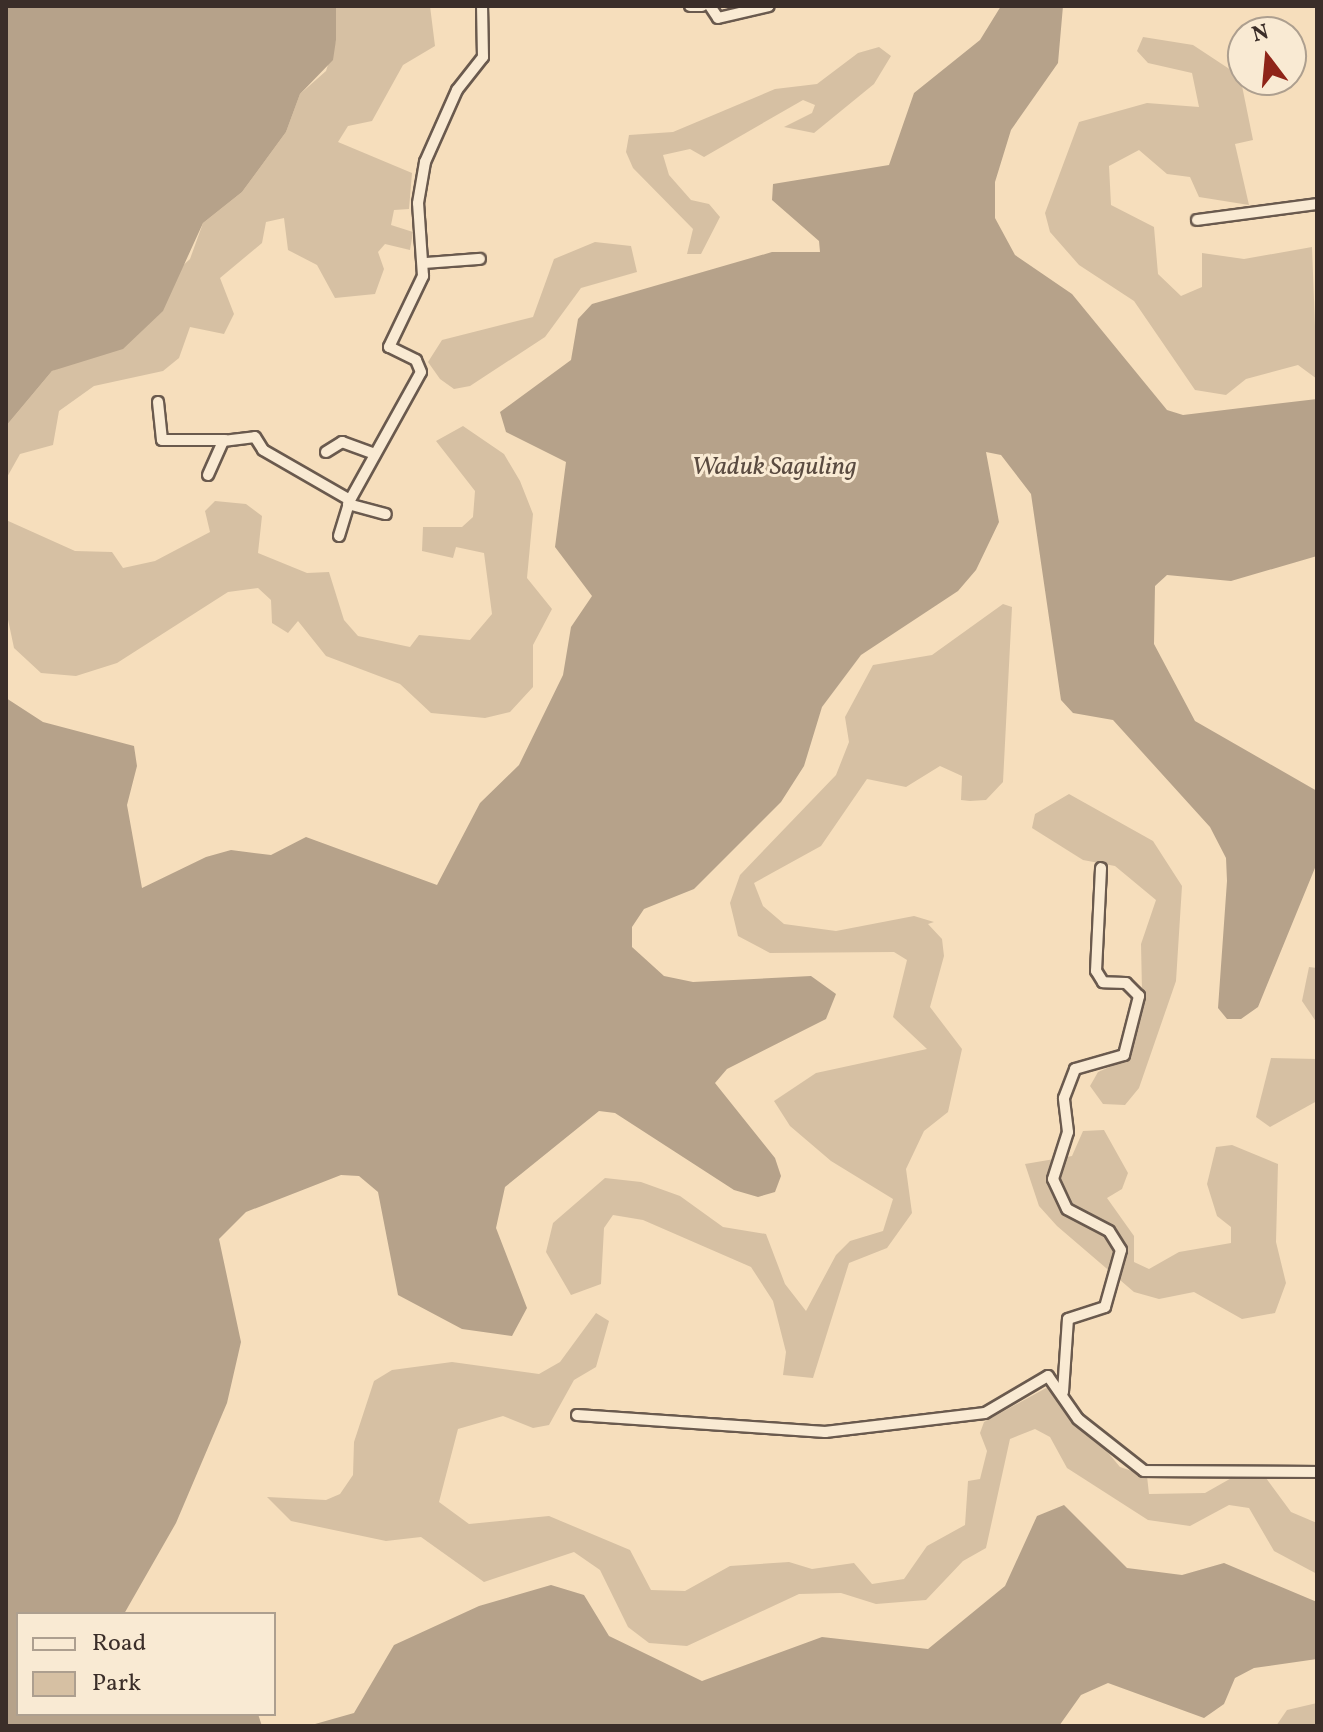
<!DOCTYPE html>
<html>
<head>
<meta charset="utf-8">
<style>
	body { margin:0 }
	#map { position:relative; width:1323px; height:1732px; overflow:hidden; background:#f6debc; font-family:Vollkorn,serif }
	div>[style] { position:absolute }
	.green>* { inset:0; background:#d6c0a3 }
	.water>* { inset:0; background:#b6a28a }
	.roads { filter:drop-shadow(2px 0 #6a5a4e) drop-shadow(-2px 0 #6a5a4e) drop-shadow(0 2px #6a5a4e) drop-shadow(0 -2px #6a5a4e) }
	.street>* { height:10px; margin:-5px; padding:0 5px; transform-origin:5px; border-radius:5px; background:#f9ead3 }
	span { translate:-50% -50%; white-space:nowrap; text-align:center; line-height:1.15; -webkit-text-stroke:6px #f9ead3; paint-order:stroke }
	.water-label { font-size:26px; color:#5a4b41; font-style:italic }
	.frame { position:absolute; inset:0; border:8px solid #3b2e29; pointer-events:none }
	.legend { position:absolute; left:16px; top:1612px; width:260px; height:104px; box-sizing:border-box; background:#f9ead3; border:2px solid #ad9f8f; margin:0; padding:10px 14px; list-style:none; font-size:24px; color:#3b2e29 }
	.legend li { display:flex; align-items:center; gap:16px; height:40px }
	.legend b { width:40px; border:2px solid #ad9f8f }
	.north { position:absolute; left:1227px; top:16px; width:80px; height:80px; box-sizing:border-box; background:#f9ead3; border:2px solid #ad9f8f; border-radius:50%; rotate:344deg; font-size:22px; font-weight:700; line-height:32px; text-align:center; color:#3b2e29 }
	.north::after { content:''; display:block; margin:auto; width:28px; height:36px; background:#8f2418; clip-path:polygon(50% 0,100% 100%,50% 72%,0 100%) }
</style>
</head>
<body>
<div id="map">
	<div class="green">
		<div style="clip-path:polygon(336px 6px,430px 6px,435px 46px,403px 65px,372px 121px,348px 126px,338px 142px,412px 173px,409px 209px,394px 210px,391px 225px,413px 232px,410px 250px,385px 244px,378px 252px,384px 269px,375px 294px,335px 298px,317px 265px,288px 250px,284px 218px,266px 222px,262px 243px,220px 278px,234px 314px,224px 334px,190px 327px,179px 358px,163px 371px,94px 386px,59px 411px,53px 445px,20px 454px,6px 479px,6px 426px,52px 371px,79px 360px,190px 259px,203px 223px,242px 192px,286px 132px,300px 94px,326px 71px,336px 40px)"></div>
		<div style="clip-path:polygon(1143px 37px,1193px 45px,1240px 76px,1253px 140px,1235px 144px,1249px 205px,1199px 197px,1190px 177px,1167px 174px,1139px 150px,1109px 166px,1111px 205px,1154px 227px,1158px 274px,1181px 296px,1202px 287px,1202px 253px,1244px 259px,1312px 247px,1317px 379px,1298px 365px,1246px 379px,1226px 395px,1195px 390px,1134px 301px,1079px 265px,1050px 232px,1045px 213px,1079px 122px,1147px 103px,1199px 107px,1192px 73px,1148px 63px,1137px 51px)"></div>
		<div style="clip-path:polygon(879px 47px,891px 56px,874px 84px,814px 133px,784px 127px,812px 113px,815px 105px,803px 100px,704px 157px,690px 149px,663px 155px,669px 175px,691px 200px,709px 204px,720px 217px,701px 254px,687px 254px,693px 229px,633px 168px,626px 152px,629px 135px,673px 132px,775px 89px,817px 84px,858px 53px)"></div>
		<div style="clip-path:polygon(595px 242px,631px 246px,637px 272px,581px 288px,545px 337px,470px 386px,454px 389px,440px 379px,428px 362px,442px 340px,533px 317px,554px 259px)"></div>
		<div style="clip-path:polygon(463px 426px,504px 454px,520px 481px,533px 514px,527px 578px,552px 609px,533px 645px,533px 687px,510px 712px,485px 718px,431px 713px,400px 684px,326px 656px,298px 621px,288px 633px,272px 623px,271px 600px,258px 588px,228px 592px,117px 663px,76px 676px,41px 673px,14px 648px,6px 610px,6px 520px,75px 551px,112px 552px,123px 568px,155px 561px,210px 532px,205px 511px,215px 501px,246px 504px,262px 516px,258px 553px,307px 573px,329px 572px,344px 620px,358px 636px,410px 647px,419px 635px,470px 640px,492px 614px,484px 553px,456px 547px,453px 558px,422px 551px,423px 527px,462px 527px,473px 517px,475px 491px,436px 441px)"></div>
		<div style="clip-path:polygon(1003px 604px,1012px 607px,1003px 782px,986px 800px,970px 801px,961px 800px,962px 776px,940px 766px,906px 787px,867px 779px,821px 846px,754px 883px,763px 906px,784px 924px,836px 931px,914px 916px,934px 922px,928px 924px,942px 939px,944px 956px,930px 1007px,962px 1049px,948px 1112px,924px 1131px,906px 1169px,912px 1213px,887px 1248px,849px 1263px,813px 1378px,783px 1375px,786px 1352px,773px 1301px,751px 1267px,643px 1220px,613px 1215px,604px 1228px,601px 1284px,571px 1295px,546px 1252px,553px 1223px,605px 1178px,641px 1182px,680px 1196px,723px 1227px,766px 1234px,785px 1284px,806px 1311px,836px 1255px,850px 1241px,883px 1231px,893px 1199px,831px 1161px,790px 1126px,774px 1101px,816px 1073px,927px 1049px,893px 1017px,907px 960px,894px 952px,770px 953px,738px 936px,730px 903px,740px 875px,836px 775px,849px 742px,845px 717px,873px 665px,932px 655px)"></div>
		<div style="clip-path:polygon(1069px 794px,1153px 841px,1182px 886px,1176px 981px,1139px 1088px,1125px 1105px,1103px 1104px,1090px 1086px,1098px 1072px,1128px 1059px,1142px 991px,1141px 944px,1156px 900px,1115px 866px,1083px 860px,1032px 828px,1035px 814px)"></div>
		<div style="clip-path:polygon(1309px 967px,1317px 968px,1317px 1023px,1302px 1001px)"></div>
		<div style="clip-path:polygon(1271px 1058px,1317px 1059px,1317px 1101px,1270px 1127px,1256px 1117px)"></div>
		<div style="clip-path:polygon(1104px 1130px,1128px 1173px,1122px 1189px,1107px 1198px,1134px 1236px,1134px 1262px,1149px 1269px,1179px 1252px,1231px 1243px,1231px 1227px,1217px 1216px,1207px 1184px,1216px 1147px,1232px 1145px,1278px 1164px,1276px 1242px,1286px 1283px,1275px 1313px,1242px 1319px,1194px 1292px,1159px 1299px,1134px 1292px,1057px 1226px,1039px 1206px,1025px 1164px,1072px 1156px,1083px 1131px)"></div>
		<div style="clip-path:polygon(596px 1313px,609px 1321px,596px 1367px,574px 1380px,549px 1425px,533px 1428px,503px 1416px,458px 1429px,439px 1502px,469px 1524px,549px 1516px,630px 1550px,651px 1590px,685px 1591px,730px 1566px,789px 1562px,812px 1569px,854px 1563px,872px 1584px,904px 1579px,927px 1546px,965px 1525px,968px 1481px,980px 1479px,987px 1451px,980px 1433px,984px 1422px,1046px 1388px,1056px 1390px,1120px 1467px,1147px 1476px,1149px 1494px,1205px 1493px,1235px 1476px,1266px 1478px,1291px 1512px,1317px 1523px,1317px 1574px,1274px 1551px,1249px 1508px,1229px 1505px,1190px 1526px,1148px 1520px,1067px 1468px,1050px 1437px,1035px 1429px,1010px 1439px,986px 1548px,963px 1561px,926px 1600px,876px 1604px,841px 1593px,799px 1594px,687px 1646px,649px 1643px,628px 1627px,600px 1570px,574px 1552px,484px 1582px,421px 1537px,386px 1541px,291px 1521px,267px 1497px,326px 1500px,340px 1494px,353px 1475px,354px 1442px,374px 1381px,392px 1370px,452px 1362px,539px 1374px,560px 1362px)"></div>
		<div style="clip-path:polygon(1317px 1703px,1317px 1726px,1276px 1726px,1287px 1710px)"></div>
	</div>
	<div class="water">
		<div style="clip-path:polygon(6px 6px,336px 6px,336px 40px,333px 60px,300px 94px,286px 132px,242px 192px,203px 223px,163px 311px,123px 349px,52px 371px,6px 426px)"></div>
		<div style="clip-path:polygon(1001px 6px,1063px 6px,1058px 63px,1011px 130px,995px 182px,995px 218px,1015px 255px,1072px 294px,1167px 410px,1183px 415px,1317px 399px,1317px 556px,1231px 581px,1167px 575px,1155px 586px,1154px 644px,1195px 721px,1317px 791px,1317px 863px,1258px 1007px,1241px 1019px,1227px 1019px,1218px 1008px,1227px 881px,1226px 858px,1210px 827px,1113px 720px,1073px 713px,1061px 700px,1031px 494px,1001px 455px,986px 452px,999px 522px,976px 570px,958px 591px,861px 655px,822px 707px,804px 766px,781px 802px,694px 889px,644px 909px,632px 927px,632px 947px,664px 976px,693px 982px,811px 976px,836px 994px,826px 1019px,727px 1069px,715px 1083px,775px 1158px,781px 1176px,775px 1192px,758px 1197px,734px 1190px,615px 1113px,599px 1111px,505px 1187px,496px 1228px,527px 1308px,512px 1336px,462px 1329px,398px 1295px,378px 1192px,359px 1176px,341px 1175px,246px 1212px,219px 1239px,241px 1342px,227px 1403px,176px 1523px,124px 1614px,18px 1614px,18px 1714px,258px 1714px,262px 1726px,6px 1726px,6px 698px,43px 722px,134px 746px,137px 766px,127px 805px,142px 888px,206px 857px,231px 850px,271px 855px,306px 837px,437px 885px,480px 803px,519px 765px,563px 675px,571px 627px,592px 596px,555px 547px,566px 462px,506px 432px,500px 412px,571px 360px,578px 319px,592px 304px,772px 252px,820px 252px,819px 241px,772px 200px,773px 184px,889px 165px,914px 93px,980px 40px)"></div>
		<div style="clip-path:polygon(1064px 1505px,1127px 1568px,1182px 1575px,1224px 1563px,1317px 1602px,1317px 1659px,1254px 1668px,1235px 1678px,1224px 1704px,1204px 1718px,1108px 1683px,1081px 1695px,1059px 1726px,308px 1726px,354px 1713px,394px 1645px,479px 1606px,551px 1585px,584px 1595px,609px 1636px,702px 1681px,822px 1637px,928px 1649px,1005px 1586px,1037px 1516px)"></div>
	</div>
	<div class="roads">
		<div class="street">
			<div style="left:690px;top:6px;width:12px"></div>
			<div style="left:710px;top:6px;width:14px;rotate:56deg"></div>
			<div style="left:718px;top:18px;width:52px;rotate:-13.2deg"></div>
			<div style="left:1197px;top:220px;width:121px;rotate:-7.6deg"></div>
			<div style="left:425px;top:263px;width:55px;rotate:-4.2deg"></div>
			<div style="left:158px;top:402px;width:38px;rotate:84deg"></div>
			<div style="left:162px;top:440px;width:63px"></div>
			<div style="left:326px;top:452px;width:19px;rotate:-32deg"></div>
			<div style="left:342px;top:442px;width:35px;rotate:20deg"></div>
			<div style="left:208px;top:475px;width:37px;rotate:-66deg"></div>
			<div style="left:223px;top:441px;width:32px;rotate:-7deg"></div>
			<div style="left:255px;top:437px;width:15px;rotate:58deg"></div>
			<div style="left:263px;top:450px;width:100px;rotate:29.9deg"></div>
			<div style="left:348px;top:504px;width:39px;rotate:15deg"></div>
			<div style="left:339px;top:536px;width:38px;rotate:-73deg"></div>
			<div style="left:350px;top:500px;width:146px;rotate:-61deg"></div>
			<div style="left:421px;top:372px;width:13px;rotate:-113deg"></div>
			<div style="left:416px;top:360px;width:30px;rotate:-154deg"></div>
			<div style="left:389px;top:347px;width:79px;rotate:-64.4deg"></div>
			<div style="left:423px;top:276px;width:73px;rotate:-93.9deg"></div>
			<div style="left:418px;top:203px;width:42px;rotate:-80.3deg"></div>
			<div style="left:425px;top:162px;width:79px;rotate:-66deg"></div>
			<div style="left:457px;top:90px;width:42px;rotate:-51.8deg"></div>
			<div style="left:483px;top:57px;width:51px;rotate:-91.1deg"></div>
			<div style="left:1063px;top:1392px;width:73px;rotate:-86.1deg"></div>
			<div style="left:1068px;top:1319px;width:39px;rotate:-18deg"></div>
			<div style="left:1105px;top:1307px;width:59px;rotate:-74.3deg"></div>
			<div style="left:1121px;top:1250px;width:22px;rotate:-122deg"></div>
			<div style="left:1109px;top:1231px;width:47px;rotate:-152.4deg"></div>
			<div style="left:1067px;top:1209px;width:33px;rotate:-115deg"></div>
			<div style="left:1053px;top:1179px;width:49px;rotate:-72.3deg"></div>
			<div style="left:1068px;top:1132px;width:34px;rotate:-97deg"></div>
			<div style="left:1064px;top:1098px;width:31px;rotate:-69deg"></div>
			<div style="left:1075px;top:1069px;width:51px;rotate:-15.9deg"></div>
			<div style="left:1124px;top:1055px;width:61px;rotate:-75.7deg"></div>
			<div style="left:1139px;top:996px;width:18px;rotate:-135deg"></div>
			<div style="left:1126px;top:983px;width:23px;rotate:-178deg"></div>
			<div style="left:1103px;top:982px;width:13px;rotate:-122deg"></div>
			<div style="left:1096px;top:971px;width:103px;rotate:-87.2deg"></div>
			<div style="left:577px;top:1415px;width:249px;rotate:3.9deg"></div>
			<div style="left:825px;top:1432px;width:161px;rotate:-6.8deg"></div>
			<div style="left:985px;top:1413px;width:73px;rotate:-30.4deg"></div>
			<div style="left:1048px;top:1376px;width:52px;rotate:55.1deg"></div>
			<div style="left:1078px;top:1419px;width:84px;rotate:38.2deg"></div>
			<div style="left:1144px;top:1471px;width:173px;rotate:0.3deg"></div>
		</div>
	</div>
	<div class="water-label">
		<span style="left:774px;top:468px">Waduk Saguling</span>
	</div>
	<div class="frame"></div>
	<ul class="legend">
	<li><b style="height:10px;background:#f9ead3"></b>Road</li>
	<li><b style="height:22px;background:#d6c0a3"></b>Park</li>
	</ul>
	<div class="north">N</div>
</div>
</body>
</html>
